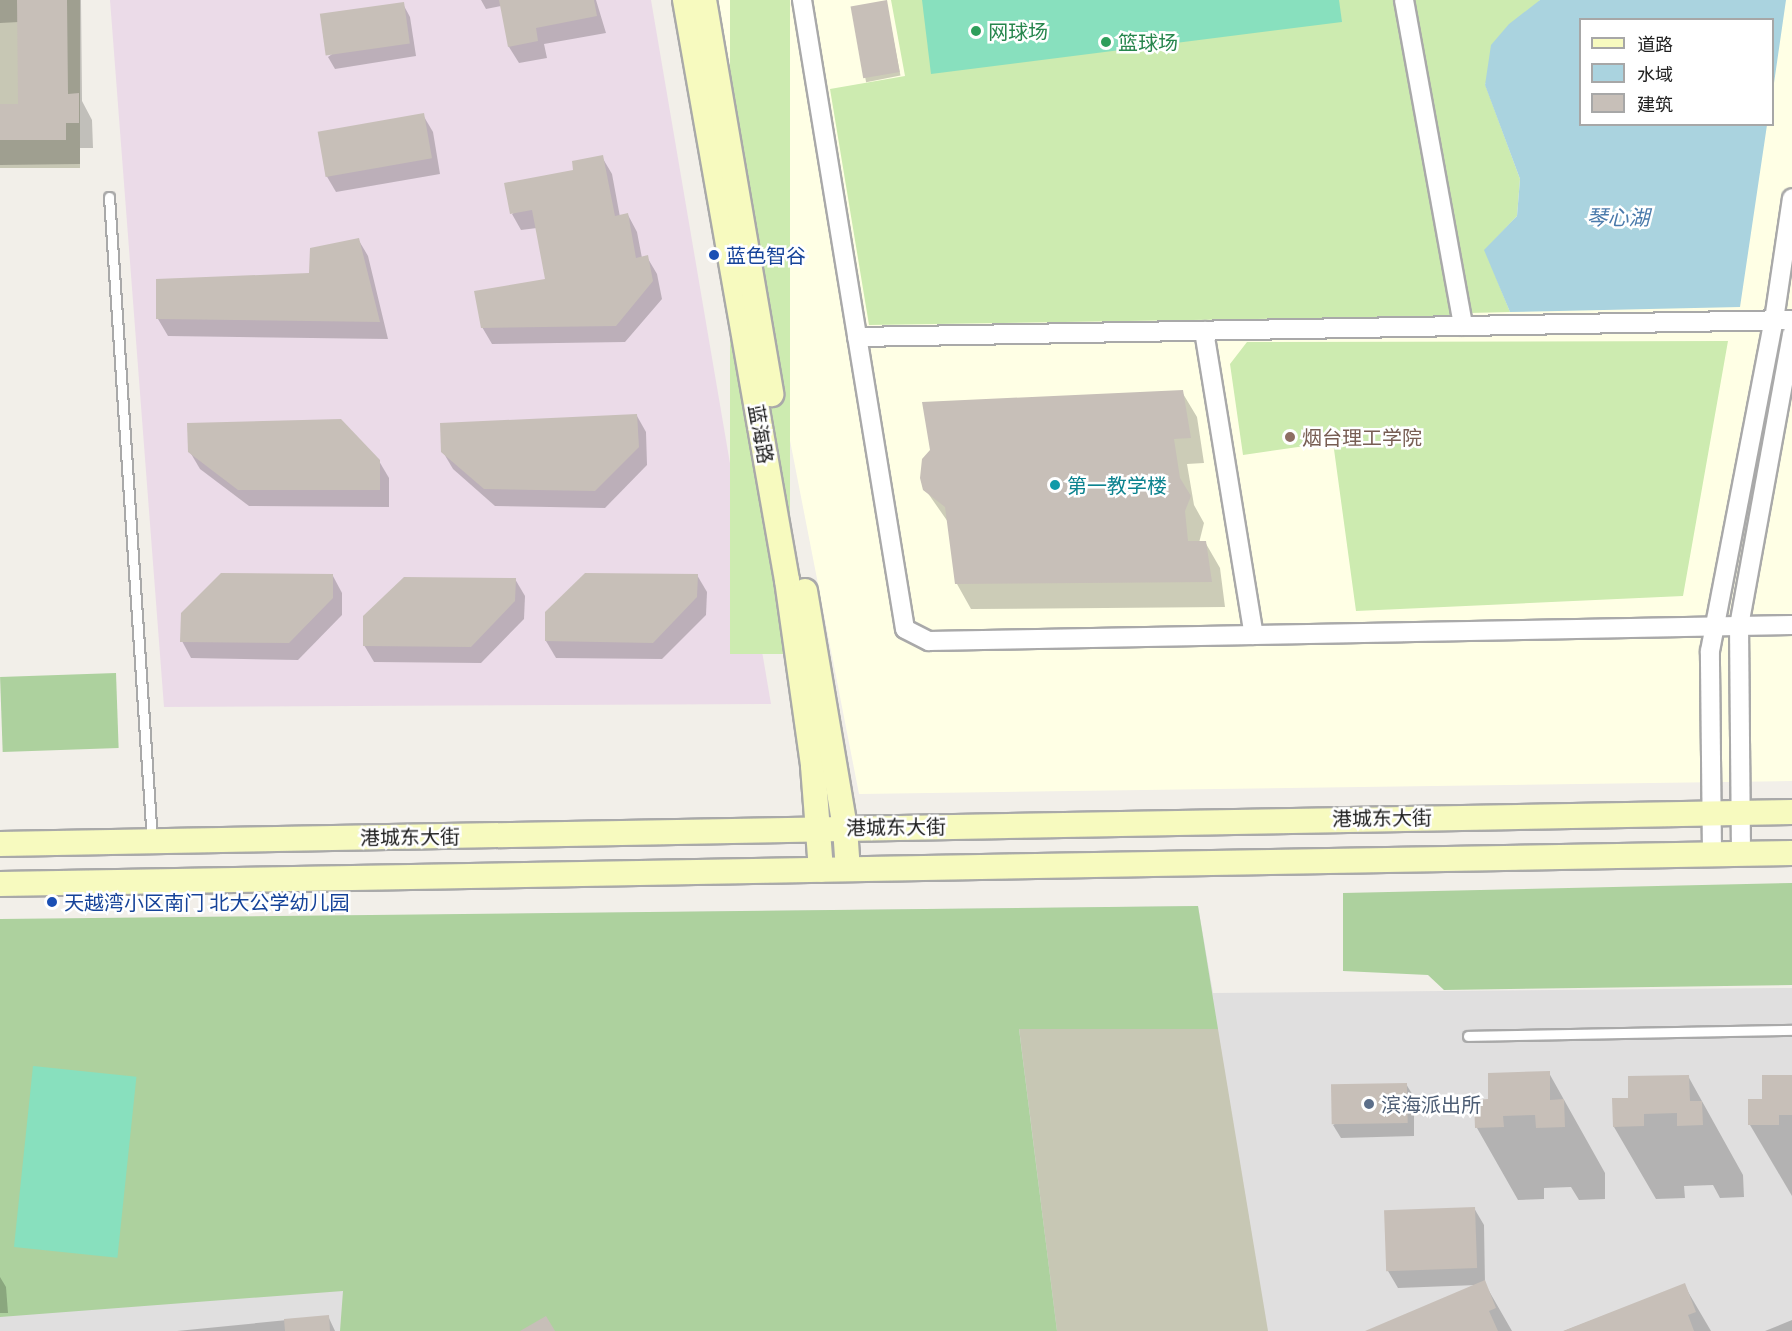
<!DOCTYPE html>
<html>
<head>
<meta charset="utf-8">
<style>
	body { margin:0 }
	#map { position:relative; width:1792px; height:1331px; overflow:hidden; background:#f2efe9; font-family:Quicksand,"Noto Sans SC",sans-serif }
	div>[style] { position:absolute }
	.residential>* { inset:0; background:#e0dfdf }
	.industrial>* { inset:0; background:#ebdbe8 }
	.education>* { inset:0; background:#ffffe5 }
	.construction>* { inset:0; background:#c7c7b4; transform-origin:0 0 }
	.grass>* { inset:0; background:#cdebb0; transform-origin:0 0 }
	.forest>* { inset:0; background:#add19e; transform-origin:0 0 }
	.pitch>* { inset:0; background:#88e0be; transform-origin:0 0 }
	.water>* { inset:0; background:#aad3df }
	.shadow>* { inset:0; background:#0003; transform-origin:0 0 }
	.building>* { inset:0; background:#c7bfb8; transform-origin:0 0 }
	.roads { filter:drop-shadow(2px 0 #a9a9a9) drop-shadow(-2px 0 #a9a9a9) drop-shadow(0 2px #a9a9a9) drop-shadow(0 -2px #a9a9a9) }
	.lane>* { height:9px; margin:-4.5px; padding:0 4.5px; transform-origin:4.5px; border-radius:4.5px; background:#fff }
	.street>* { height:18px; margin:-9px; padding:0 9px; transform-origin:9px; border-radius:9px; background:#fff }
	.secondary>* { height:24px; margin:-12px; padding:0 12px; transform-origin:12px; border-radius:12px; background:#f7fabf }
	.dots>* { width:16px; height:16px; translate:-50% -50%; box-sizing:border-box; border:3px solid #fff; border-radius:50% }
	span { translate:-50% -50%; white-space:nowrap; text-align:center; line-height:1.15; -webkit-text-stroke:5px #fff; paint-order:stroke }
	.leisure-label { font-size:20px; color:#27864d }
	.left { translate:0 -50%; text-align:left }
	.transit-label { font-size:20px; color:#164399 }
	.street-label { font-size:20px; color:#222 }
	.education-label { font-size:20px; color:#785e54 }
	.culture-label { font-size:20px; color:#0d838f }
	.service-label { font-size:20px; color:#4e5e75 }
	.water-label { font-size:21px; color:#4a7aab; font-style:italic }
	.legend { position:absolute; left:1579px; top:18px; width:195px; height:108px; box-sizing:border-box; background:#fff; border:2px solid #a7a7a7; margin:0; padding:8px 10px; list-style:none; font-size:18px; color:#222 }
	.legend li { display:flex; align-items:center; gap:12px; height:30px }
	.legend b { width:30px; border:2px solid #a7a7a7 }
</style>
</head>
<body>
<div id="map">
	<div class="residential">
		<div style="clip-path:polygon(1198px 906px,1213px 993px,1792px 988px,1792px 1331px,0 1331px,0 920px)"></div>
	</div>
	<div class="industrial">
		<div style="clip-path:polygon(110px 0,651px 0,771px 704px,164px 707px)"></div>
	</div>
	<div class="education">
		<div style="clip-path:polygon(evenodd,713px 0,1792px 0,1792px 781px,859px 794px,762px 297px,713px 0,1580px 20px,1772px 20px,1772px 124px,1580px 124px,1580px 20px)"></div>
	</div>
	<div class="construction">
		<div style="left:0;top:0;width:80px;height:168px"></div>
		<div style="clip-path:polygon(1019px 1028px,1218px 1029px,1268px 1331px,1057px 1331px)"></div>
	</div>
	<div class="grass">
		<div style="left:730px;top:0;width:60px;height:654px"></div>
		<div style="clip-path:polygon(891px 0,1393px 0,1452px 316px,869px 325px,830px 89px,905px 76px)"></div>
		<div style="clip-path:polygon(1412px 0,1540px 0,1485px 84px,1520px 179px,1517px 216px,1485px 250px,1510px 312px,1469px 313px)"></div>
		<div style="clip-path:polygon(1728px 341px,1683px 596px,1356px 611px,1333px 442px,1243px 455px,1230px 364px,1247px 342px)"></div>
	</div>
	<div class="forest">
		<div style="left:116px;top:673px;width:75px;height:116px;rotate:88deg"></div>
		<div style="clip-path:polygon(1792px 883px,1792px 985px,1444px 990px,1428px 975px,1343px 971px,1343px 893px)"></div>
		<div style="clip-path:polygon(1198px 906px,1218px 1029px,1019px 1029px,1057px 1331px,340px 1331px,343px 1291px,0 1317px,0 919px)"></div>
	</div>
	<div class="pitch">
		<div style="clip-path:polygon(922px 0,1339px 0,1342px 22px,931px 74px)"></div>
		<div style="left:33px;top:1066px;width:104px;height:182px;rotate:6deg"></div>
	</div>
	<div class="water">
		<div style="clip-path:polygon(1540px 0,1786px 0,1773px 90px,1772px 20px,1580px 20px,1580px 124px,1767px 125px,1740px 307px,1510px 312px,1484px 250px,1517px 216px,1520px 179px,1485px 85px,1491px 45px,1509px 24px)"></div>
	</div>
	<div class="shadow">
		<div style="clip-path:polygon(0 0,81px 0,82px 101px,92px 120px,93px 148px,80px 148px,80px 164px,0 165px,0 106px,19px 106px,19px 22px,0 23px)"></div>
		<div style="clip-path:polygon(481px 0,596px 0,606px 33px,544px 44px,547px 58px,519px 63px,509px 47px,501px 6px,486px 9px)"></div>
		<div style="left:886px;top:1px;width:76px;height:35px;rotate:79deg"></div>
		<div style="clip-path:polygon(403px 4px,410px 17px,416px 56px,335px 69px,328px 57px)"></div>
		<div style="clip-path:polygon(423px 115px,433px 132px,440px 174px,336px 192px,326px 175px,319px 133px)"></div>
		<div style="clip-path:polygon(602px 157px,612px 174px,620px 217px,628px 215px,637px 232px,642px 258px,647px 257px,657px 274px,662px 299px,625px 342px,492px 344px,482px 327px,547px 280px,537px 228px,521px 230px,512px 214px)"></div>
		<div style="clip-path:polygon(358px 239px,368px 256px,388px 339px,168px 336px,158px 319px,310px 274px)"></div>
		<div style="clip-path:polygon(1182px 392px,1197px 417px,1204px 463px,1187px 464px,1194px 505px,1204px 523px,1199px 543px,1205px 542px,1220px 568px,1225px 607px,971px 609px,957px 584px,948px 522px,925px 489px)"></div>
		<div style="clip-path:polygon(637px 416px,646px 432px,647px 465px,605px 508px,495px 506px,453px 469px,443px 452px)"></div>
		<div style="clip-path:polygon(190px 452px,379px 461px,389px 478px,389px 507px,249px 506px,200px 469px)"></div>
		<div style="clip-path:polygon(697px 575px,707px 592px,706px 615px,662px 659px,556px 658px,546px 641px)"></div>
		<div style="clip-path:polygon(333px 576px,342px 593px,342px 615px,298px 660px,191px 658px,182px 641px)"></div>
		<div style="clip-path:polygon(515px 579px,525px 596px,524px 619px,481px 663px,374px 662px,364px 645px)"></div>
		<div style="clip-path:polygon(1549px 1073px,1605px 1173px,1605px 1199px,1579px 1200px,1571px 1187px,1544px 1188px,1544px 1199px,1518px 1200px,1477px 1128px,1490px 1101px)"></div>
		<div style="clip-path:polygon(1688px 1076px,1743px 1175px,1744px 1197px,1720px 1198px,1713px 1185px,1684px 1186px,1685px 1198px,1656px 1199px,1614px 1127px,1614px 1100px,1630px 1099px)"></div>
		<div style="clip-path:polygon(1792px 1076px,1792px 1196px,1750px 1125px)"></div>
		<div style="clip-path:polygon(1406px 1084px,1414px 1097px,1414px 1136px,1341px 1138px,1333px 1125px)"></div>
		<div style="clip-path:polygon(1474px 1208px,1484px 1225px,1485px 1284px,1512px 1331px,1369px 1331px,1477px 1285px,1398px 1288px,1388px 1271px)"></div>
		<div style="clip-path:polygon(0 1277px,6px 1287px,8px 1313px,0 1313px)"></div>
		<div style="clip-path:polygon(1684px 1285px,1711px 1331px,1564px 1331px)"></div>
		<div style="clip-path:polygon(328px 1316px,335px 1331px,177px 1331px)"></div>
		<div style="clip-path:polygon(1792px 1320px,1792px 1331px,1765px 1331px)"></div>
	</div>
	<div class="building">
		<div style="clip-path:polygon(17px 0,67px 0,68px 94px,79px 93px,79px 123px,66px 123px,66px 140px,0 140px,0 104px,18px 104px)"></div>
		<div style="clip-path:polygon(499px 0,594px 0,597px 16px,536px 28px,538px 41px,508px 47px)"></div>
		<div style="left:887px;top:0;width:73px;height:37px;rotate:80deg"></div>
		<div style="left:404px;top:2px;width:42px;height:85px;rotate:82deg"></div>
		<div style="left:424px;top:113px;width:46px;height:108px;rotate:80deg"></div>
		<div style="clip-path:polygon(603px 155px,615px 216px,628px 213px,636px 258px,648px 255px,653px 281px,616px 326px,481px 328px,474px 291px,545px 279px,532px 210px,510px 214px,504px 183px,573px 170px,572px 161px)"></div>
		<div style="clip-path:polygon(359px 238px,380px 322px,156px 319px,156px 279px,309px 273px,310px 248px)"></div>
		<div style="clip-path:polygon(1183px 390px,1191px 438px,1174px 439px,1180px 478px,1191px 496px,1185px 511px,1188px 541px,1206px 541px,1212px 582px,955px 584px,945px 507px,923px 490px,920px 478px,922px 459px,930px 450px,922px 402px)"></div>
		<div style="clip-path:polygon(637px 414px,639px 447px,595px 491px,484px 489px,441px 452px,440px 423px)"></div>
		<div style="clip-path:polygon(341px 419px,380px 460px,380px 490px,238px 490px,188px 452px,187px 423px)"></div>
		<div style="clip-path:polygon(221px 573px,333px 574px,333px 598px,289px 643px,180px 642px,181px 613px)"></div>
		<div style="clip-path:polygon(585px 573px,698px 574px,697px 597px,653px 643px,545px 641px,545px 612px)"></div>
		<div style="clip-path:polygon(404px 577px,516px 578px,515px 601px,471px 647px,363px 646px,363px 616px)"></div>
		<div style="clip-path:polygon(1550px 1071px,1550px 1100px,1564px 1099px,1565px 1127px,1536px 1128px,1535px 1115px,1503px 1116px,1504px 1127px,1475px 1128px,1474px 1100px,1488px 1099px,1488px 1073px)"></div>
		<div style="clip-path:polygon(1689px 1075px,1690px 1101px,1702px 1101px,1703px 1125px,1677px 1126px,1677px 1113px,1644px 1114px,1644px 1126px,1613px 1127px,1612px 1098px,1628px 1098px,1628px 1076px)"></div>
		<div style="clip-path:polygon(1762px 1075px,1792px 1075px,1792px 1115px,1779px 1115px,1779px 1125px,1748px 1125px,1748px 1099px,1762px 1099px)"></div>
		<div style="left:1407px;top:1083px;width:40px;height:76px;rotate:89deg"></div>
		<div style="left:1475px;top:1207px;width:61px;height:91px;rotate:88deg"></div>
		<div style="clip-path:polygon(1485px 1280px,1496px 1308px,1489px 1311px,1498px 1331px,1365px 1331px)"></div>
		<div style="clip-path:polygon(1685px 1283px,1696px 1312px,1688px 1315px,1694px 1331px,1563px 1331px)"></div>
		<div style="clip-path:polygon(329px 1315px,330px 1331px,285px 1331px,284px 1319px)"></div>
		<div style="clip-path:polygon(546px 1316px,555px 1331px,520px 1331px)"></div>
	</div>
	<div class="roads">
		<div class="lane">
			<div style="left:109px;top:197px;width:645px;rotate:86.18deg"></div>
			<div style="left:1468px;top:1036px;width:324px;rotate:-1.1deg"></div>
		</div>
		<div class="street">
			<div style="left:802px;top:0;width:637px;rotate:80.7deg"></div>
			<div style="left:905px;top:629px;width:27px;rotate:27deg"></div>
			<div style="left:929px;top:641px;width:863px;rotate:-1.06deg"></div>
			<div style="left:1404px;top:0;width:331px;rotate:79.7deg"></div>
			<div style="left:1204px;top:331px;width:308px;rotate:80.7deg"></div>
			<div style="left:857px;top:337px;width:935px;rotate:-1.04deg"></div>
			<div style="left:1712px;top:854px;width:203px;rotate:-90.6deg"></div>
			<div style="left:1710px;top:651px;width:337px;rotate:-79.1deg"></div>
			<div style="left:1774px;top:320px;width:123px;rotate:-81.6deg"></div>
			<div style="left:1741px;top:854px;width:228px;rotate:-90.5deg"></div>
			<div style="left:1739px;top:626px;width:297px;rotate:-79.7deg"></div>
		</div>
		<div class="secondary">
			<div style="left:685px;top:0;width:589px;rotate:80.03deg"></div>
			<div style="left:787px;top:580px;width:188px;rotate:82deg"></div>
			<div style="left:813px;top:766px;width:104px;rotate:85.6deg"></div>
			<div style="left:704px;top:0;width:400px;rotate:80.3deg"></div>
			<div style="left:805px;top:591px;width:240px;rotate:80.4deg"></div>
			<div style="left:845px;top:828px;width:39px;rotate:86deg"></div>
			<div style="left:0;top:844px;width:1792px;rotate:-1.02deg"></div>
			<div style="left:0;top:884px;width:1792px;rotate:-0.99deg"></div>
		</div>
	</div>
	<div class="dots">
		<div style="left:976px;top:31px;background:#2e9e5b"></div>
		<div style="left:1106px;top:42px;background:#2e9e5b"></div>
		<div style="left:714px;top:255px;background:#1a4fb4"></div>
		<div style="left:1290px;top:437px;background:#8d6e63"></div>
		<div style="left:1055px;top:485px;background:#0f9aa8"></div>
		<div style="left:52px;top:902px;background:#1a4fb4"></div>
		<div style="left:1369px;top:1104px;background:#5c6f8a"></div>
	</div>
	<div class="leisure-label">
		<span class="left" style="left:988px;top:31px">网球场</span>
		<span class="left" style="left:1118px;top:42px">篮球场</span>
	</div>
	<div class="transit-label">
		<span class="left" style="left:726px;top:255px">蓝色智谷</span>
		<span class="left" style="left:64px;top:902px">天越湾小区南门 北大公学幼儿园</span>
	</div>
	<div class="street-label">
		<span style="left:761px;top:434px;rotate:80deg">蓝海路</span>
		<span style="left:1382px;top:818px;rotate:-1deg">港城东大街</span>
		<span style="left:896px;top:827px;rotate:-1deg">港城东大街</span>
		<span style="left:410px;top:837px;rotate:-1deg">港城东大街</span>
	</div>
	<div class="education-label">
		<span class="left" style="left:1302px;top:437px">烟台理工学院</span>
	</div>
	<div class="culture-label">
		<span class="left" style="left:1067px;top:485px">第一教学楼</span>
	</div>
	<div class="service-label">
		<span class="left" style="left:1381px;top:1104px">滨海派出所</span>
	</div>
	<div class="water-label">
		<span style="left:1618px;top:217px">琴心湖</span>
	</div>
	<ul class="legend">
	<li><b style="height:8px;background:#f7fabf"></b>道路</li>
	<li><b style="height:16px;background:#aad3df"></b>水域</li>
	<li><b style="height:16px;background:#c7bfb8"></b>建筑</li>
	</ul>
</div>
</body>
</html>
